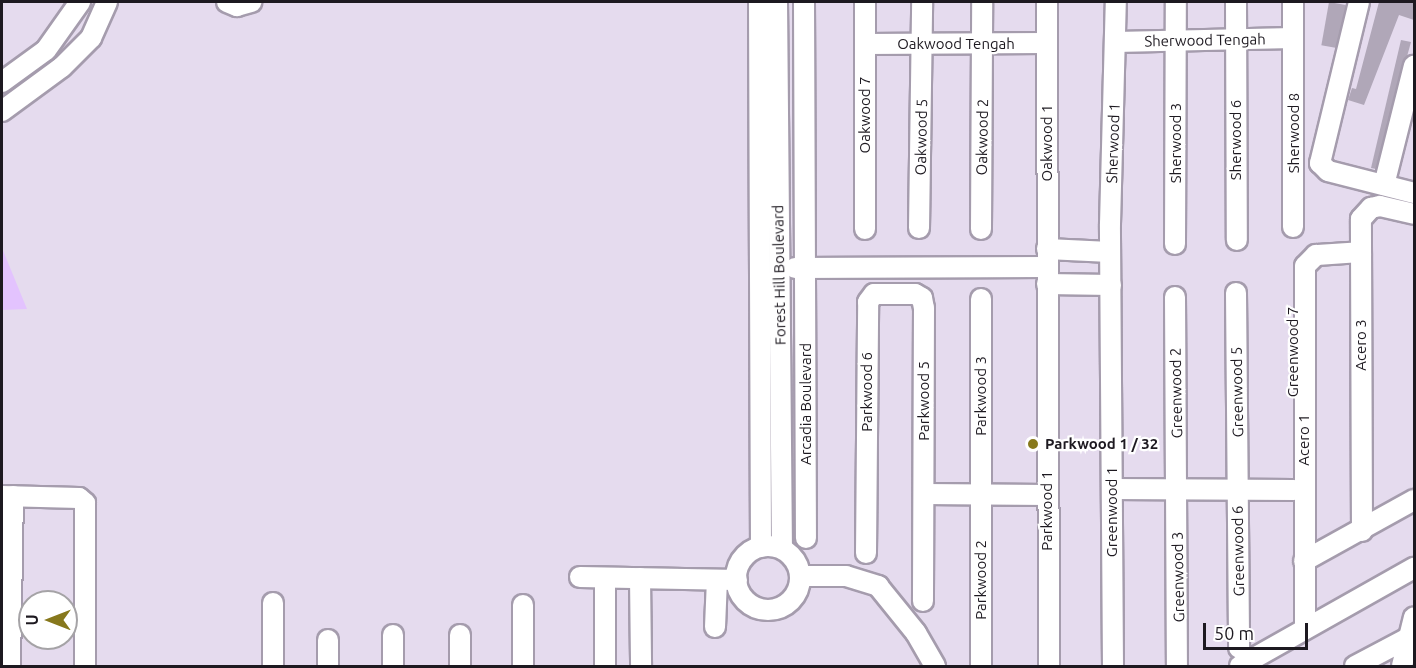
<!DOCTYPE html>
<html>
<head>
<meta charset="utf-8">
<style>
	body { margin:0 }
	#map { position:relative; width:1416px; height:668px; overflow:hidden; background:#e5dbee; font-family:Ubuntu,sans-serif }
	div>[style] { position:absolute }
	.green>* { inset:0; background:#e3c3fe }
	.building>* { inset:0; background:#b0a7b8; transform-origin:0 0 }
	.roads { filter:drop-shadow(2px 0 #a59cad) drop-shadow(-2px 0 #a59cad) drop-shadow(0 2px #a59cad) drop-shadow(0 -2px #a59cad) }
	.minor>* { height:20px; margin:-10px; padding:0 10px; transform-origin:10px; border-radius:10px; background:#fff }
	.minor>.ring { margin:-10px; padding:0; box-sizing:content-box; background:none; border:20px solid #fff; border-radius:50% }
	.dots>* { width:16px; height:16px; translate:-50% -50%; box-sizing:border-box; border:3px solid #fff; border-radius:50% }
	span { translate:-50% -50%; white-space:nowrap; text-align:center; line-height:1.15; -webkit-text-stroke:4.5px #fff; paint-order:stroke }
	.street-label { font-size:15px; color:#1d1920 }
	.poi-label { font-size:15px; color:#1d1920; font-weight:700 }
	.left { translate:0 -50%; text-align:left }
	.frame { position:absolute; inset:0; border:3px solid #1d1920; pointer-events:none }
	.north { position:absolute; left:18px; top:590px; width:60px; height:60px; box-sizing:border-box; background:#fff; border:2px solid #a5a3a6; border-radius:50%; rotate:270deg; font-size:16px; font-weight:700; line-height:24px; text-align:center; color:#1d1920 }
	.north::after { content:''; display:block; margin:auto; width:21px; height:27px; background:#87781c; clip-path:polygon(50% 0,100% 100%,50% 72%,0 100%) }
	.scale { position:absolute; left:1203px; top:623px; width:105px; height:27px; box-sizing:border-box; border:3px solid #1d1920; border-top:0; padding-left:8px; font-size:18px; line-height:21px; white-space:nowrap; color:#1d1920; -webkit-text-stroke:4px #fff; paint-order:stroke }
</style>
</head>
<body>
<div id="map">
	<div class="green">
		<div style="clip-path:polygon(2px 248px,27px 309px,2px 310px)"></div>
	</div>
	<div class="building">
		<div style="left:1329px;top:2px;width:17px;height:44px;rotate:10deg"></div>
		<div style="clip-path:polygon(1379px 2px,1414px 2px,1414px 20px,1399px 15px,1364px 105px,1348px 100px,1352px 88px,1356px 89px)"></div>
		<div style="clip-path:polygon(1401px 40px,1411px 42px,1376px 169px,1371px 168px)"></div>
	</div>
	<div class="roads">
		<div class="minor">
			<div style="left:227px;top:2px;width:11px;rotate:22deg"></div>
			<div style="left:237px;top:6px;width:15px;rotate:-16deg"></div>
			<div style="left:759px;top:2px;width:545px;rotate:89.79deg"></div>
			<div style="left:777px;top:2px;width:547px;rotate:89.48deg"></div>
			<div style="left:804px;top:2px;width:536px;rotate:89.79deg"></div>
			<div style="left:865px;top:2px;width:227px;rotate:90deg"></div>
			<div style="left:1047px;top:2px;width:664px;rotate:89.83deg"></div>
			<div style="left:1236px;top:2px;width:238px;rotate:89.8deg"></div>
			<div style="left:1359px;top:2px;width:166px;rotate:103.6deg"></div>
			<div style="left:1320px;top:163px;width:11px;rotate:45deg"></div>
			<div style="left:1328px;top:171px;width:89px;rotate:14.3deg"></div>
			<div style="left:1116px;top:42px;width:177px;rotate:-1.3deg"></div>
			<div style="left:865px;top:44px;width:181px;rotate:-0.3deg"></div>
			<div style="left:2px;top:82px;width:54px;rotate:-36deg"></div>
			<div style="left:46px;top:50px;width:59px;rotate:-54.7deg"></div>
			<div style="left:2px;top:111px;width:74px;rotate:-36.3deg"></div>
			<div style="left:62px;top:67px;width:41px;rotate:-45deg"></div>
			<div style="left:91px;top:38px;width:39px;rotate:-66deg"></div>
			<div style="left:1384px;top:185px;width:123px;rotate:-75.9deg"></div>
			<div style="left:1293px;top:227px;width:225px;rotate:-90deg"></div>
			<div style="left:919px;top:228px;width:226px;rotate:-89.2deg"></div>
			<div style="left:981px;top:229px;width:227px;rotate:-89.7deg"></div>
			<div style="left:1175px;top:244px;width:242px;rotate:-89.8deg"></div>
			<div style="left:1047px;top:249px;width:63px;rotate:2.7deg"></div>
			<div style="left:795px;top:268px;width:252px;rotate:-0.2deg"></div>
			<div style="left:1047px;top:284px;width:64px;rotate:0.9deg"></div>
			<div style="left:1236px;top:293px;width:355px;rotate:89.5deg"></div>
			<div style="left:1175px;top:297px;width:368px;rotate:89.7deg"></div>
			<div style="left:981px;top:299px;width:367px;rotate:90deg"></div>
			<div style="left:1112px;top:489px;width:182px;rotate:0.3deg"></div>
			<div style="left:924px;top:494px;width:123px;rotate:0.5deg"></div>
			<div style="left:2px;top:496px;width:77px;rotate:1.5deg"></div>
			<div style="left:79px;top:498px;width:8px;rotate:40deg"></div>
			<div style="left:85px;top:503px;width:163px;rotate:90deg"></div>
			<div style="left:1362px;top:531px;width:312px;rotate:-90.2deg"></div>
			<div style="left:1361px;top:219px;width:15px;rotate:-48deg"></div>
			<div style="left:1371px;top:208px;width:9px;rotate:-13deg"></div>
			<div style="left:1380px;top:206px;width:35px;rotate:13deg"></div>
			<div class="ring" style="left:736px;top:546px;width:44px;height:44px"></div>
			<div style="left:866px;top:553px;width:251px;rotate:-89.5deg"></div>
			<div style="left:868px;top:302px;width:10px;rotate:-53deg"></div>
			<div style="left:874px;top:294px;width:41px"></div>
			<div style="left:915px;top:294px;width:8px;rotate:30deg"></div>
			<div style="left:922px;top:298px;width:10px;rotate:79deg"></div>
			<div style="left:924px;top:308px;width:293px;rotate:90.2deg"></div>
			<div style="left:1304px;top:561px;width:126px;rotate:-29deg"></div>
			<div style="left:800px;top:576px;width:46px"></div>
			<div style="left:846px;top:576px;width:34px;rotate:17deg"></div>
			<div style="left:878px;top:586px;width:60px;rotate:51deg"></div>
			<div style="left:916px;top:633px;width:38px;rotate:60deg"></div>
			<div style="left:580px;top:577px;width:157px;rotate:1.1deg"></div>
			<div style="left:640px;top:578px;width:88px;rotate:89.3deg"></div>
			<div style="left:523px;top:605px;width:61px;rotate:90deg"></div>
			<div style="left:715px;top:627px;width:47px;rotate:-87.6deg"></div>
			<div style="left:1305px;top:629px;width:363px;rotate:-90deg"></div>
			<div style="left:1305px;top:266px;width:16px;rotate:-45deg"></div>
			<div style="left:1316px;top:255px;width:45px;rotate:-3.8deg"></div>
			<div style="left:328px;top:640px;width:26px;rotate:90deg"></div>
			<div style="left:10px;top:666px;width:170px;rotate:-89deg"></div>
			<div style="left:273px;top:666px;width:63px;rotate:-90deg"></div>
			<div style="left:393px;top:666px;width:31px;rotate:-90deg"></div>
			<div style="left:460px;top:666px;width:31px;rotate:-90deg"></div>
			<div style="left:605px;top:666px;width:88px;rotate:-90deg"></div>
			<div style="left:1113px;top:666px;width:442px;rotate:-90.4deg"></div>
			<div style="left:1110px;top:224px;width:222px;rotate:-88.5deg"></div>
			<div style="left:1240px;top:666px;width:200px;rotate:-29.4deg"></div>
			<div style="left:1355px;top:666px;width:62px;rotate:-27.8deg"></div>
			<div style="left:1402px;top:666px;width:50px;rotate:-76.2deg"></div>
		</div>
	</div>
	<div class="dots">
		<div style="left:1033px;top:444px;background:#87781c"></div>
	</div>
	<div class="street-label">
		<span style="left:1205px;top:40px;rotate:-1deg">Sherwood Tengah</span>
		<span style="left:956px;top:44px">Oakwood Tengah</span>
		<span style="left:865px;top:115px;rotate:-90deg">Oakwood 7</span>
		<span style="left:1294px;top:133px;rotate:-90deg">Sherwood 8</span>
		<span style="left:921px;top:137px;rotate:-89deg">Oakwood 5</span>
		<span style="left:982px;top:137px;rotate:-89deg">Oakwood 2</span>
		<span style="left:1236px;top:140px;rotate:-90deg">Sherwood 6</span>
		<span style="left:1047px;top:143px;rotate:-90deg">Oakwood 1</span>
		<span style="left:1113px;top:143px;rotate:-88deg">Sherwood 1</span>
		<span style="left:1176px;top:143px;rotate:-90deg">Sherwood 3</span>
		<span style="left:779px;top:275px;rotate:-91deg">Forest Hill Boulevard</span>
		<span style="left:1361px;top:345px;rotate:-90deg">Acero 3</span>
		<span style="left:1293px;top:352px;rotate:-90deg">Greenwood 7</span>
		<span style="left:867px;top:392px;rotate:-90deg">Parkwood 6</span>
		<span style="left:1237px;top:392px;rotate:-91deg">Greenwood 5</span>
		<span style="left:1176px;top:393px;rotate:-91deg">Greenwood 2</span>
		<span style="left:981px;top:396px;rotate:-90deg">Parkwood 3</span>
		<span style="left:924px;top:401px;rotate:-90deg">Parkwood 5</span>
		<span style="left:806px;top:404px;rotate:-90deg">Arcadia Boulevard</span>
		<span style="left:1304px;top:440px;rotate:-90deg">Acero 1</span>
		<span style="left:1047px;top:511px;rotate:-90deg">Parkwood 1</span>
		<span style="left:1112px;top:512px;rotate:-90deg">Greenwood 1</span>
		<span style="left:1238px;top:551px;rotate:-91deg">Greenwood 6</span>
		<span style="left:1178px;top:577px;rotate:-91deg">Greenwood 3</span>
		<span style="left:981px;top:580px;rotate:-90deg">Parkwood 2</span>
	</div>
	<div class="poi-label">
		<span class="left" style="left:1045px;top:444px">Parkwood 1 / 32</span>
	</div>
	<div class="frame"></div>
	<div class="north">U</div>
	<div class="scale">50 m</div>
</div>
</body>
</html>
